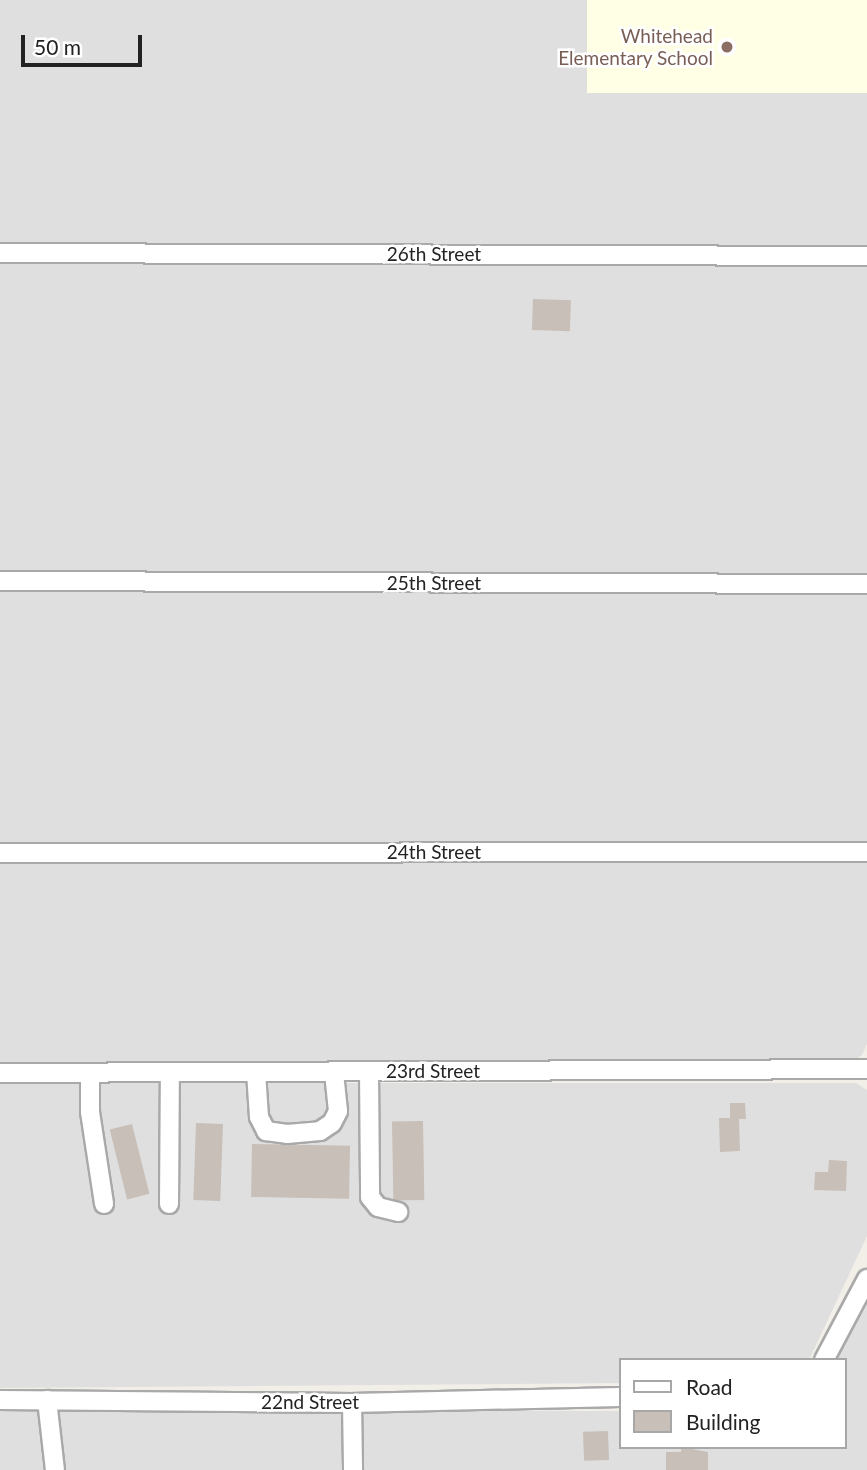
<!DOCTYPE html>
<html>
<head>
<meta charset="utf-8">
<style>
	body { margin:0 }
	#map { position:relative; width:867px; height:1470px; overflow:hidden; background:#f2efe9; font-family:Lato,sans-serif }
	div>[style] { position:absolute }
	.residential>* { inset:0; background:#e0dfdf }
	.education>* { inset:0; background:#ffffe5; transform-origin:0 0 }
	.building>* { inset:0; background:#c7bfb8; transform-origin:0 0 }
	.roads { filter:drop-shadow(2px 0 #a9a9a9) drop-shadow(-2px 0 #a9a9a9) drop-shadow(0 2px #a9a9a9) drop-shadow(0 -2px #a9a9a9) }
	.minor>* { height:18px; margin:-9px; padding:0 9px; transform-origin:9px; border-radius:9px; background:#fff }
	.dots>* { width:19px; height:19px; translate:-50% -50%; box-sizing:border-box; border:4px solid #fff; border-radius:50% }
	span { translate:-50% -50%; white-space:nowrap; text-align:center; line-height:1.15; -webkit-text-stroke:5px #fff; paint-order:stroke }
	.education-label { font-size:19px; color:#785e54 }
	.right { translate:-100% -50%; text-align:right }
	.street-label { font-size:19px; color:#222 }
	.legend { position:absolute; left:619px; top:1358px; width:228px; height:91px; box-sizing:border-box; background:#fff; border:2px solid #a7a7a7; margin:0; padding:9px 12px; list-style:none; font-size:21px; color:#222 }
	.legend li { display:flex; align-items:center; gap:14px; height:35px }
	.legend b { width:35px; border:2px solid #a7a7a7 }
	.scale { position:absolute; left:21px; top:35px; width:121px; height:32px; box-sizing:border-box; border:4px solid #222; border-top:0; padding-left:9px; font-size:21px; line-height:24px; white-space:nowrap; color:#222; -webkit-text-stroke:5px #fff; paint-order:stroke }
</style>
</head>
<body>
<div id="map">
	<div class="residential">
		<div style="clip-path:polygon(0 0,587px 0,587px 93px,867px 93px,867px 1044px,862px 1055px,853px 1061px,0 1065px)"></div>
		<div style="clip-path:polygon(0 1083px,856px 1083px,867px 1090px,867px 1236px,809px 1360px,620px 1360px,620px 1383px,0 1388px)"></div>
		<div style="clip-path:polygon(867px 1305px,867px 1470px,0 1470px,0 1410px,620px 1411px,620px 1447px,844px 1447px,844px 1360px,836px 1360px)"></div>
	</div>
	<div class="education">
		<div style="left:587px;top:0;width:280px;height:93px"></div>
	</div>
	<div class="building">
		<div style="left:533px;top:299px;width:38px;height:31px;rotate:2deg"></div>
		<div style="clip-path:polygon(730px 1103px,745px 1103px,746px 1119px,739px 1119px,740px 1151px,720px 1152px,719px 1118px,730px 1118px)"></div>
		<div style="left:423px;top:1121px;width:79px;height:31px;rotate:89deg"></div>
		<div style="left:196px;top:1123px;width:27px;height:77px;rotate:2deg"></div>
		<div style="left:132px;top:1124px;width:72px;height:23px;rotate:76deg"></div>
		<div style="left:252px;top:1144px;width:98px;height:53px;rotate:1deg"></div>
		<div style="clip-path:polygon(829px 1160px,847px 1161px,846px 1191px,814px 1190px,815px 1172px,828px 1172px)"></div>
		<div style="left:608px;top:1431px;width:29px;height:25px;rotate:88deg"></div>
		<div style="clip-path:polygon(681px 1447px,708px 1452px,708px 1470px,666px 1470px,666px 1452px,681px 1452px)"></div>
	</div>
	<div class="roads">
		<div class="minor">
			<div style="left:0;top:253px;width:867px;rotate:0.2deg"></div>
			<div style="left:0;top:581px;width:867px;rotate:0.2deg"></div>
			<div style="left:0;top:853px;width:867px;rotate:-0.07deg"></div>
			<div style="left:369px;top:1071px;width:126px;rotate:89.5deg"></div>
			<div style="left:370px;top:1197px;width:13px;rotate:51deg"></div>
			<div style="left:378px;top:1207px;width:21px;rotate:14deg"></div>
			<div style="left:256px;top:1072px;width:45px;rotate:86.2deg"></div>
			<div style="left:259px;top:1117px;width:16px;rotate:63deg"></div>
			<div style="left:266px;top:1131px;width:21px;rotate:8deg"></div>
			<div style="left:287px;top:1134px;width:33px;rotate:-5deg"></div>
			<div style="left:320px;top:1131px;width:14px;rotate:-34deg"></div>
			<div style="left:332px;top:1123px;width:13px;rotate:-63deg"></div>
			<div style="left:338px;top:1111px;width:39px;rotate:-96deg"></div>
			<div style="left:0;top:1073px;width:867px;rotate:-0.26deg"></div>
			<div style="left:90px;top:1073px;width:39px;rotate:90deg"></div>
			<div style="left:90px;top:1112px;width:93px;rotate:81.3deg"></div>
			<div style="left:169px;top:1204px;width:132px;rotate:-89.6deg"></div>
			<div style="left:824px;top:1360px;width:92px;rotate:-62deg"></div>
			<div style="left:0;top:1400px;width:352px;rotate:0.5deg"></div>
			<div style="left:352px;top:1403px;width:268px;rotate:-1.3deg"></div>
			<div style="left:47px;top:1400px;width:70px;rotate:83.5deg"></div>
			<div style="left:352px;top:1403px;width:67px;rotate:89.1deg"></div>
		</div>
	</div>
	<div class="dots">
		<div style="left:727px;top:47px;background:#8d6e63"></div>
	</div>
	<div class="education-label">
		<span class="right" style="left:713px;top:47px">Whitehead<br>Elementary School</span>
	</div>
	<div class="street-label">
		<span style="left:434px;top:254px">26th Street</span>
		<span style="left:434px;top:583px">25th Street</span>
		<span style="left:434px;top:852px">24th Street</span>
		<span style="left:433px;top:1071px">23rd Street</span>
		<span style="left:310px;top:1402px">22nd Street</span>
	</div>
	<ul class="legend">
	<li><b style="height:9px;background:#fff"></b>Road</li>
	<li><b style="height:19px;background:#c7bfb8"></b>Building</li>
	</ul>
	<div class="scale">50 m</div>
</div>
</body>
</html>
